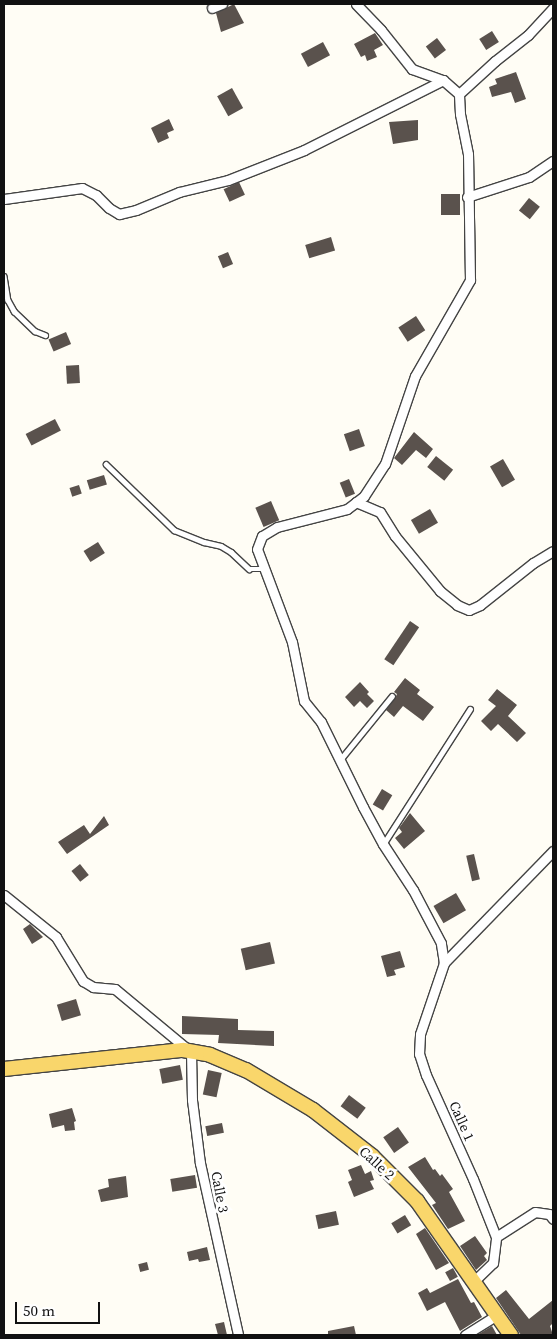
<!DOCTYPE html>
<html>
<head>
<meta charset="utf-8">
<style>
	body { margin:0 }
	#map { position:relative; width:557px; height:1339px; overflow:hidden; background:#fffdf5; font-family:"Source Serif 4",serif }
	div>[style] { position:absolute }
	.building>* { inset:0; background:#5a524d; transform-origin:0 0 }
	.roads { filter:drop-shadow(1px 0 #444) drop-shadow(-1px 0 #444) drop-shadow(0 1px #444) drop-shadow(0 -1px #444) }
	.service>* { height:4.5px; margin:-2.25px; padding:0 2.25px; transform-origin:2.25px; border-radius:2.25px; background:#fff }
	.minor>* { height:9px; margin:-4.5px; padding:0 4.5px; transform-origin:4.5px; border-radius:4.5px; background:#fff }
	.primary>* { height:14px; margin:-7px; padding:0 7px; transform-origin:7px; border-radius:7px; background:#f9d66b }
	span { translate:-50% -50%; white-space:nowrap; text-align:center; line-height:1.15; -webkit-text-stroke:5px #fff; paint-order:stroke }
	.street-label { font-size:14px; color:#111 }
	.frame { position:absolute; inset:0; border:5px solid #111; pointer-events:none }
	.scale { position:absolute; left:15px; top:1302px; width:85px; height:22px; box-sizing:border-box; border:2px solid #111; border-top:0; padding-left:6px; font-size:15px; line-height:18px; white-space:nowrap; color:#111; -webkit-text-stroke:4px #fff; paint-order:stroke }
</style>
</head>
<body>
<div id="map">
	<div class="building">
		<div style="clip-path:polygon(234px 4px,244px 23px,221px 32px,216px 13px)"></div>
		<div style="left:492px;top:31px;width:13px;height:15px;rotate:58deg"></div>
		<div style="clip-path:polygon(375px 33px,383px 45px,374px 50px,377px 57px,367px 61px,365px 55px,361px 57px,354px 44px)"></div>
		<div style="left:437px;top:38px;width:15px;height:14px;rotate:53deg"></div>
		<div style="left:323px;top:42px;width:15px;height:25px;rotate:62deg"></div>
		<div style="clip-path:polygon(516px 72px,526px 99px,515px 103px,511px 92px,492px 97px,489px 87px,497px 84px,495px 79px)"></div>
		<div style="left:232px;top:88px;width:23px;height:17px;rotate:61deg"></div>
		<div style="clip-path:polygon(169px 119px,174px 130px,167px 133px,169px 138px,158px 143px,151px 128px)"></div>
		<div style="clip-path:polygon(418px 120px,418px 140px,393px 144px,389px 122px)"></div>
		<div style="left:239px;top:182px;width:14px;height:17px;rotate:65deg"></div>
		<div style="left:441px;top:194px;width:19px;height:21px"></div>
		<div style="left:529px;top:198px;width:14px;height:16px;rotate:39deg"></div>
		<div style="left:331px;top:237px;width:14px;height:27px;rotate:73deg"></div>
		<div style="left:228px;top:252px;width:13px;height:11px;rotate:67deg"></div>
		<div style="left:416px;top:316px;width:17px;height:21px;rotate:57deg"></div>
		<div style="left:66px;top:332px;width:13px;height:19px;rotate:67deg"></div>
		<div style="left:79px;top:365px;width:18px;height:13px;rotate:87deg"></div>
		<div style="left:55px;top:419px;width:13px;height:33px;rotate:63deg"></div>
		<div style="left:359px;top:429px;width:18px;height:16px;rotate:71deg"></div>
		<div style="clip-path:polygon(414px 432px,433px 449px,426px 458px,416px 450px,402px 465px,394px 458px)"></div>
		<div style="left:436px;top:456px;width:22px;height:14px;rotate:39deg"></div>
		<div style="left:503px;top:459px;width:24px;height:15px;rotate:60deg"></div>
		<div style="left:104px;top:475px;width:10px;height:18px;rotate:73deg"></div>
		<div style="left:349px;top:479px;width:16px;height:10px;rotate:68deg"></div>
		<div style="left:79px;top:485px;width:9px;height:10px;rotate:72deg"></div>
		<div style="left:271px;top:501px;width:21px;height:17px;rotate:67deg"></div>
		<div style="left:430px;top:509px;width:16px;height:22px;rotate:60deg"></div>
		<div style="left:98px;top:542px;width:13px;height:17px;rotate:58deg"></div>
		<div style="left:410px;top:621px;width:11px;height:46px;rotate:34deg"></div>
		<div style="clip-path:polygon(405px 678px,420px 690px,417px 694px,434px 707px,423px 721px,403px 706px,394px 717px,386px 710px,395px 698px,397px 694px,394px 692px)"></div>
		<div style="clip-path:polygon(360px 682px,369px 692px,367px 694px,374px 701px,367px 708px,360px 701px,354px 707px,345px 697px)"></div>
		<div style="clip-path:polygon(497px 689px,517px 705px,508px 716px,526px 733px,517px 742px,498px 724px,491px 731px,481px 721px,496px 706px,488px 700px)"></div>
		<div style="left:382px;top:789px;width:12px;height:18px;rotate:31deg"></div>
		<div style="clip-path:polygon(410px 813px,425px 831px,404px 849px,395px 838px,402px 832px,399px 828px)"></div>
		<div style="clip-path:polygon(104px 816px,109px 825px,67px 854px,58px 842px,84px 825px,90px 834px)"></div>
		<div style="left:474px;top:854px;width:26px;height:8px;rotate:77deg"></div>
		<div style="left:80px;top:864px;width:14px;height:11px;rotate:51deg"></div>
		<div style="left:456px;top:893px;width:20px;height:26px;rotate:60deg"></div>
		<div style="clip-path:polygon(30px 924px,43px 937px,32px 944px,23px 929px)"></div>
		<div style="left:270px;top:942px;width:22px;height:30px;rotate:77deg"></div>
		<div style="clip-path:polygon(400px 951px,405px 967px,394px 970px,396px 975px,387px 977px,381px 956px)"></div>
		<div style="left:76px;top:999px;width:17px;height:20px;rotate:73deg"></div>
		<div style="clip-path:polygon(182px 1016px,238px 1019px,238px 1030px,274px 1031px,274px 1046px,218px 1043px,219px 1035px,182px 1034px)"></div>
		<div style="left:180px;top:1065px;width:15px;height:21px;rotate:79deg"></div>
		<div style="left:208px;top:1070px;width:14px;height:25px;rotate:12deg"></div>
		<div style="left:349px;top:1095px;width:21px;height:14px;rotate:37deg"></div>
		<div style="clip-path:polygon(72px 1108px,76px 1121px,74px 1122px,75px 1130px,65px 1131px,64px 1125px,52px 1128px,49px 1114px)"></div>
		<div style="left:222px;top:1123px;width:10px;height:17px;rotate:79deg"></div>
		<div style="left:398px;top:1127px;width:19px;height:18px;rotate:55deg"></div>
		<div style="clip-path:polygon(425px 1157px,433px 1170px,435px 1169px,440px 1176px,442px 1174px,453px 1189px,449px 1192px,465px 1221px,448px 1229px,432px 1205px,436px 1203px,408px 1167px)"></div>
		<div style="clip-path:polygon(361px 1165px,365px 1174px,371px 1171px,374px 1180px,370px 1181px,374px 1189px,354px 1197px,348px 1182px,352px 1180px,348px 1170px)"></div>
		<div style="left:195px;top:1175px;width:13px;height:25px;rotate:81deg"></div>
		<div style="clip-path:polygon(126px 1176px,128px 1197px,101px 1202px,98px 1190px,109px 1187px,108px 1179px)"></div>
		<div style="left:336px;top:1211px;width:14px;height:21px;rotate:78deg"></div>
		<div style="left:405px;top:1215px;width:12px;height:16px;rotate:59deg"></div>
		<div style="clip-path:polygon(425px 1228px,449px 1263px,436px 1270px,416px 1234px)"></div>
		<div style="clip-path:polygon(475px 1236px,487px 1253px,484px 1256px,487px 1260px,476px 1270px,460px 1246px)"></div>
		<div style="clip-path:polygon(207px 1247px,210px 1260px,199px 1262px,198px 1259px,189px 1261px,187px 1252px)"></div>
		<div style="left:147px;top:1262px;width:8px;height:9px;rotate:76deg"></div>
		<div style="left:453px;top:1268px;width:10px;height:9px;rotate:61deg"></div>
		<div style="clip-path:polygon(458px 1279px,471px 1303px,474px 1302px,482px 1317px,460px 1331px,445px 1302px,427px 1311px,418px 1293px,427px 1288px,430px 1293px)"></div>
		<div style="clip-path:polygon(506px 1290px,529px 1319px,553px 1300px,553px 1323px,550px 1326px,553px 1335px,521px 1335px,496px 1298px)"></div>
		<div style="clip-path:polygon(224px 1322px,227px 1335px,218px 1335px,215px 1324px)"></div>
		<div style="clip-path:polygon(354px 1326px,356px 1335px,328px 1335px,328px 1331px)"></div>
		<div style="clip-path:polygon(492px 1326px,497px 1335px,477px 1335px)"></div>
	</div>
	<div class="roads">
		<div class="service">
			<div style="left:4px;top:276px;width:24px;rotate:81deg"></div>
			<div style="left:8px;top:300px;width:13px;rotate:61deg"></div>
			<div style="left:14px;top:311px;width:29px;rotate:44deg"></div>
			<div style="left:35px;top:331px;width:11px;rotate:22deg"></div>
			<div style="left:106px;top:464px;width:95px;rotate:44.1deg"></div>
			<div style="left:174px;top:530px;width:32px;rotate:22deg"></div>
			<div style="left:204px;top:542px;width:17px;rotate:13deg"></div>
			<div style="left:221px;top:546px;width:12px;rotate:31deg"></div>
			<div style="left:231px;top:552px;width:25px;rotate:43deg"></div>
			<div style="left:249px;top:569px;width:15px"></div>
			<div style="left:340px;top:760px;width:82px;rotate:-50.9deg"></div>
			<div style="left:384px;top:843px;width:159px;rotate:-57.3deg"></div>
		</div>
		<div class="minor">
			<div style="left:356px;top:4px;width:36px;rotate:46deg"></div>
			<div style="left:381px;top:30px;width:50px;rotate:51.5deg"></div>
			<div style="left:412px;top:69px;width:33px;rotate:20deg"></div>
			<div style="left:443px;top:80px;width:21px;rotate:41deg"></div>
			<div style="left:212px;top:8px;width:11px;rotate:-22deg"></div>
			<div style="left:467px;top:197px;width:65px;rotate:-17.9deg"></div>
			<div style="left:529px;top:177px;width:29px;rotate:-34deg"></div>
			<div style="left:4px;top:199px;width:79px;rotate:-8deg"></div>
			<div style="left:82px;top:188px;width:16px;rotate:27deg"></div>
			<div style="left:96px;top:195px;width:18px;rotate:45deg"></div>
			<div style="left:109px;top:208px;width:12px;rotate:31deg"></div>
			<div style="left:119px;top:214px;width:17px;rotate:-13deg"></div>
			<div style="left:136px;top:210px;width:47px;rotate:-22.7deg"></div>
			<div style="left:179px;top:192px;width:50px;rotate:-13.8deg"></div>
			<div style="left:228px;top:180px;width:82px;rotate:-21.5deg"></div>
			<div style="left:304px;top:150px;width:156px;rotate:-26.7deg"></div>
			<div style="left:356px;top:502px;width:26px;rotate:23deg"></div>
			<div style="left:380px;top:512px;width:28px;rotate:58deg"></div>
			<div style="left:395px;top:536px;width:71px;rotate:50.7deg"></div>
			<div style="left:440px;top:591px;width:22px;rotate:39deg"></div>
			<div style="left:457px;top:605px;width:13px;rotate:23deg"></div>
			<div style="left:469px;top:610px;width:12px;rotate:-24deg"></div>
			<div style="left:480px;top:605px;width:68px;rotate:-38.4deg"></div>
			<div style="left:533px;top:563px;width:23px;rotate:-31deg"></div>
			<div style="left:4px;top:895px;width:67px;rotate:38.9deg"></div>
			<div style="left:56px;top:937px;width:52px;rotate:58.5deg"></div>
			<div style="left:83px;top:981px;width:12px;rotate:31deg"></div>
			<div style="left:93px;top:987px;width:22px;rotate:5deg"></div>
			<div style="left:115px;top:989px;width:99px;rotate:39.7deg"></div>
			<div style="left:191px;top:1052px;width:48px;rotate:88.8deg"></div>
			<div style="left:192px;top:1100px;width:64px;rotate:82.8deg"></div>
			<div style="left:200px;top:1163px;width:176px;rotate:77.5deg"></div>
			<div style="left:444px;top:963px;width:20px;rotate:-99deg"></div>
			<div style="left:441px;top:943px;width:60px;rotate:-117.8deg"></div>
			<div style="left:413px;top:890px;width:55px;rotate:-123.1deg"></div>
			<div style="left:383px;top:844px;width:42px;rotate:-118.4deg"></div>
			<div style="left:363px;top:807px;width:95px;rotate:-116.3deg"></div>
			<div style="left:321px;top:722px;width:27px;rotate:-129deg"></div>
			<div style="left:304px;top:701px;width:60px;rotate:-101.5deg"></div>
			<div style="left:292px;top:642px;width:99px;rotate:-110.6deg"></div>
			<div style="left:257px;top:549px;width:14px;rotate:-69deg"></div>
			<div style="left:262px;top:536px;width:17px;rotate:-31deg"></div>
			<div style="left:277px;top:527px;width:72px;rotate:-14.4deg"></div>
			<div style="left:347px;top:509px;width:21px;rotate:-37deg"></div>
			<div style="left:364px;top:496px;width:38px;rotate:-57deg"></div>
			<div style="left:385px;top:464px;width:93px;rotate:-71.2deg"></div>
			<div style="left:415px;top:376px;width:111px;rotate:-60.2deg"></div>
			<div style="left:470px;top:280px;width:126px;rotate:-90.9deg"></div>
			<div style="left:468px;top:154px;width:41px;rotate:-101.3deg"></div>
			<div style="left:460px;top:114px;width:20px;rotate:-93deg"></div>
			<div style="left:459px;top:94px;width:49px;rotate:-42.5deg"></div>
			<div style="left:495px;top:61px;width:42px;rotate:-38.2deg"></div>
			<div style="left:528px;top:35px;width:37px;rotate:-47deg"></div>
			<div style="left:496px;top:1237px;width:46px;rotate:-32.7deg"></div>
			<div style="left:535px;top:1212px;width:14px;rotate:8deg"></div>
			<div style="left:549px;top:1214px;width:6px;rotate:51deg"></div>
			<div style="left:473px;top:1282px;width:28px;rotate:-44deg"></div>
			<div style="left:493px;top:1263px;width:26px;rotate:-83deg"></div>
			<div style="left:496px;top:1237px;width:62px;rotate:-111.6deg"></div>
			<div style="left:473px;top:1179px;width:114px;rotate:-114.3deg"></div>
			<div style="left:426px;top:1075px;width:22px;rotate:-108deg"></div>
			<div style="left:419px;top:1054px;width:20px;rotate:-87deg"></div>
			<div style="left:420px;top:1034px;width:75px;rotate:-71.3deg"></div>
			<div style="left:444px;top:963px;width:156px;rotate:-45.8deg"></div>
			<div style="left:465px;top:1335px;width:36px;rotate:-32deg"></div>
		</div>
		<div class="primary">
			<div style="left:4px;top:1069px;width:180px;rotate:-6.1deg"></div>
			<div style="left:183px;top:1050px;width:27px;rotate:10deg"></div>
			<div style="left:210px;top:1055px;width:39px;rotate:23deg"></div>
			<div style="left:246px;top:1070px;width:78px;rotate:30.8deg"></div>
			<div style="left:313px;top:1110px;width:75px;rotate:37.9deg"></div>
			<div style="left:372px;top:1156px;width:64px;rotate:45deg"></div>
			<div style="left:417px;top:1201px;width:164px;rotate:55deg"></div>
		</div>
	</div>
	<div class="street-label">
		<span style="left:462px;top:1121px;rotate:66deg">Calle 1</span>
		<span style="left:377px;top:1163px;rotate:42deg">Calle 2</span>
		<span style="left:220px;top:1192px;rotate:79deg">Calle 3</span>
	</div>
	<div class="frame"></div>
	<div class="scale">50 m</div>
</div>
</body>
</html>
